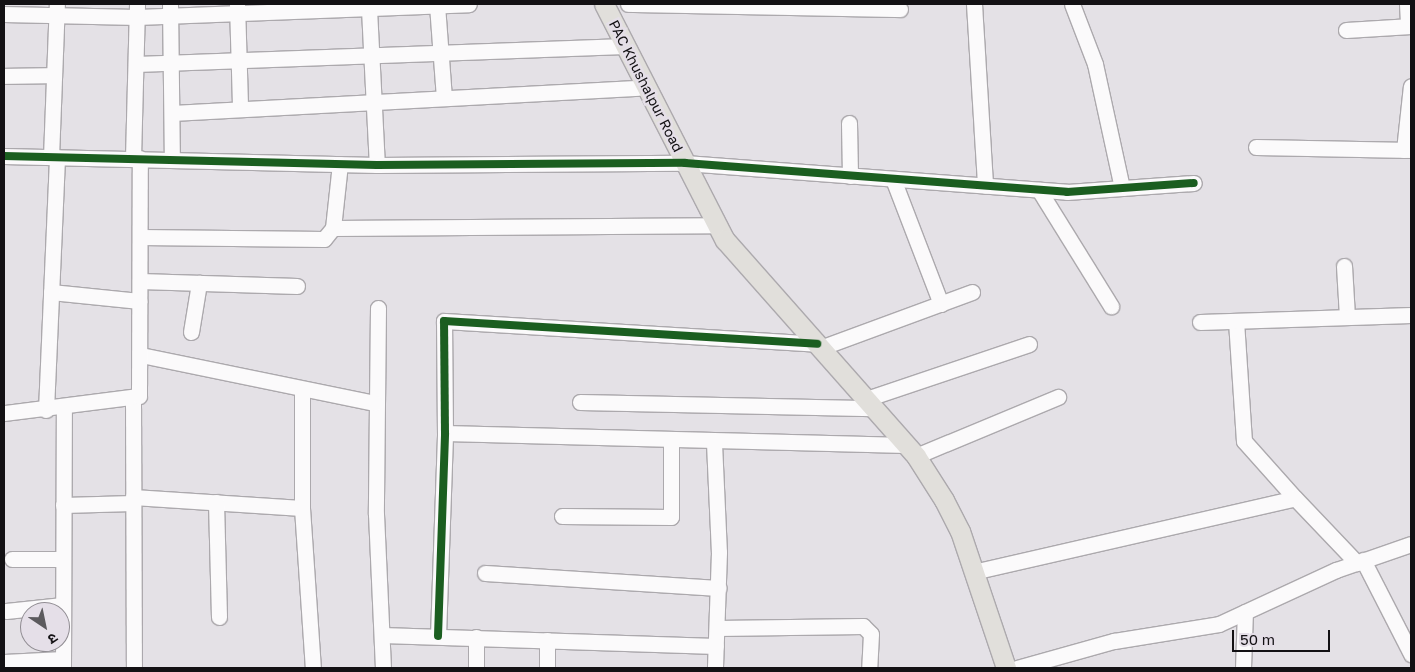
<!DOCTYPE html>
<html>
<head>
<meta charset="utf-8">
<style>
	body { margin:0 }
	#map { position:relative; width:1415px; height:672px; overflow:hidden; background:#e4e1e6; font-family:"Golos Text","Noto Sans Devanagari",sans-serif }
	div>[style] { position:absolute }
	.roads { filter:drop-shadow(1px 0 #aca9ad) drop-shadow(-1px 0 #aca9ad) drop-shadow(0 1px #aca9ad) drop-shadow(0 -1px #aca9ad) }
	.minor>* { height:15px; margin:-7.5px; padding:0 7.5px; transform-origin:7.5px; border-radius:7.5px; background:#fbfafb }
	.major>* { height:19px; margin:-9.5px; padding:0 9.5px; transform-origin:9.5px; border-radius:9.5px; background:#e1dfdb }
	.cycleway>* { height:8px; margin:-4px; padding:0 4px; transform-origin:4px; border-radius:4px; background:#1b5e20 }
	span { translate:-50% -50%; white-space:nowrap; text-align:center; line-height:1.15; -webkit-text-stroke:5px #e5dfe8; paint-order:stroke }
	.street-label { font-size:14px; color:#131114 }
	.frame { position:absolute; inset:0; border:5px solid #131114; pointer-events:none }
	.north { position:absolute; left:20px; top:602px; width:50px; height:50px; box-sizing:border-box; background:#e5dfe8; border:1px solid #918d93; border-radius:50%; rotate:146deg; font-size:14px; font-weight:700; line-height:20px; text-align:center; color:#131114 }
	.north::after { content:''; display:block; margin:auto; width:18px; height:22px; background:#5c5a5e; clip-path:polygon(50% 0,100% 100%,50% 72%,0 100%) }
	.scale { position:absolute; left:1232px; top:630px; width:98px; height:22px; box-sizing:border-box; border:2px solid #131114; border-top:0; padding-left:6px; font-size:15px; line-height:18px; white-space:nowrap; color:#131114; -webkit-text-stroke:4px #e5dfe8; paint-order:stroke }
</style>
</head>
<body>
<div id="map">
	<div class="roads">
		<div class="minor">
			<div style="left:170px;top:4px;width:155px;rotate:89.3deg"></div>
			<div style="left:237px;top:4px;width:104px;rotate:88.3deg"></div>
			<div style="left:628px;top:4px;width:272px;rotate:1.1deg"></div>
			<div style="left:974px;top:4px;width:182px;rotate:86.5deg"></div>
			<div style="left:1072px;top:4px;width:64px;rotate:69deg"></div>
			<div style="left:1095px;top:64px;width:127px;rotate:77.7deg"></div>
			<div style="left:1407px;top:4px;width:22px;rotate:87deg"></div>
			<div style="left:437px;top:5px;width:93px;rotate:85.7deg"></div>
			<div style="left:369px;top:9px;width:156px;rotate:87.1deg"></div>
			<div style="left:4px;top:14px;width:133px;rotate:1.3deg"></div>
			<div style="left:137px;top:17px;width:332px;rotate:-2.2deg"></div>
			<div style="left:1346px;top:30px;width:65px;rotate:-3.5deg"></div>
			<div style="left:136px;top:64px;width:489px;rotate:-2.1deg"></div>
			<div style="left:4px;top:76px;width:50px;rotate:-1.1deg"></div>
			<div style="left:172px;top:113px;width:476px;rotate:-3.1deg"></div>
			<div style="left:849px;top:123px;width:53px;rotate:88.9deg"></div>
			<div style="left:1256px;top:147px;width:155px;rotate:1.1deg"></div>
			<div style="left:1404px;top:150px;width:64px;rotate:-83.8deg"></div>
			<div style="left:4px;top:156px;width:373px;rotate:1.4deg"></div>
			<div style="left:377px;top:165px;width:308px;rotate:-0.4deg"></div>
			<div style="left:685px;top:163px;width:383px;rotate:4.3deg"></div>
			<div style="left:1067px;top:192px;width:127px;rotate:-4.1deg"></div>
			<div style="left:51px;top:157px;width:153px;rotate:-87.8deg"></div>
			<div style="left:133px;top:158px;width:154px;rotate:-88.5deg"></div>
			<div style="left:893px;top:179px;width:134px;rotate:69deg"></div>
			<div style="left:1039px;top:190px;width:137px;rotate:58.2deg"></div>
			<div style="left:333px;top:228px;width:384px;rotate:-0.4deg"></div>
			<div style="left:140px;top:237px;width:184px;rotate:0.6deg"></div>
			<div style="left:324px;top:239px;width:14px;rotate:-51deg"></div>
			<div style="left:333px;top:228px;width:64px;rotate:-83.8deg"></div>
			<div style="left:1344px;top:266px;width:51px;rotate:86.6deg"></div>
			<div style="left:140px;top:281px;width:157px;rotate:1.8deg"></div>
			<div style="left:51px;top:292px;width:89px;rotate:5.8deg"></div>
			<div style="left:378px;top:308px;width:206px;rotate:90.6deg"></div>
			<div style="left:376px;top:514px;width:154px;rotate:87.4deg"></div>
			<div style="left:1236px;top:321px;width:120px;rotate:86.2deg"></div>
			<div style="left:1244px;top:441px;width:76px;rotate:48.2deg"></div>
			<div style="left:1200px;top:322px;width:211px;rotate:-1.9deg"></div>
			<div style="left:191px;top:332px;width:50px;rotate:-80.7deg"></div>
			<div style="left:820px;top:348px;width:162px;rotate:-20.2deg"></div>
			<div style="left:141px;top:355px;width:239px;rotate:11.6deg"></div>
			<div style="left:302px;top:389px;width:119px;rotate:90deg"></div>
			<div style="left:302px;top:508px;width:160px;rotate:86.1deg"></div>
			<div style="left:133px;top:399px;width:269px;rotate:89.8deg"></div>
			<div style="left:866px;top:399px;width:172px;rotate:-18.6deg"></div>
			<div style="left:580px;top:402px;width:294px;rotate:1.2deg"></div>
			<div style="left:46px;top:410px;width:253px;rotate:-87.5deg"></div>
			<div style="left:4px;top:413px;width:136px;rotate:-7.2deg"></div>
			<div style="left:139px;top:396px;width:238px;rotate:-89.8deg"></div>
			<div style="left:445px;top:433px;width:461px;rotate:1.5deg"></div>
			<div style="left:714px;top:443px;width:109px;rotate:87.4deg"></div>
			<div style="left:719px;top:552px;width:116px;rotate:92deg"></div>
			<div style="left:916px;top:456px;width:154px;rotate:-22.6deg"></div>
			<div style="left:133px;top:497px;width:169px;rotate:3.7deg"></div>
			<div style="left:216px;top:502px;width:115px;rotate:88.5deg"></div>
			<div style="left:63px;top:505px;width:70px;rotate:-1.6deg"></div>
			<div style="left:562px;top:516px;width:109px;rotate:0.5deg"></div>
			<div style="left:671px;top:517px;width:75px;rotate:-90deg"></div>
			<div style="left:12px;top:559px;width:51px"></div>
			<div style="left:1363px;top:560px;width:106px;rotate:62.9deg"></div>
			<div style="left:973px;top:572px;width:330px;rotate:-12.9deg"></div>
			<div style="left:1295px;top:498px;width:90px;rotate:46.4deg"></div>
			<div style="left:485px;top:573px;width:234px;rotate:3.7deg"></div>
			<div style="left:6px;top:611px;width:57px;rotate:-6deg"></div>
			<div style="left:717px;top:628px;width:146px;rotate:-0.8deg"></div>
			<div style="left:863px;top:626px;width:11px;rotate:45deg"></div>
			<div style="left:871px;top:634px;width:34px;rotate:93deg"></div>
			<div style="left:382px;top:635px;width:334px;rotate:1.9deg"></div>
			<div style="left:438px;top:636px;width:203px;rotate:-88deg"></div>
			<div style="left:445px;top:433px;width:112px;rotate:-90.5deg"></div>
			<div style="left:444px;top:321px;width:374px;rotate:3.5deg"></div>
			<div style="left:476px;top:637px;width:31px;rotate:90deg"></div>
			<div style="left:547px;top:640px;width:28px;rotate:90deg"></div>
			<div style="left:4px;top:662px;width:59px;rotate:-2.9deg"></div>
			<div style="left:63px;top:668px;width:260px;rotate:-89.8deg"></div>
			<div style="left:1017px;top:668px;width:101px;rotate:-15.6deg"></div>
			<div style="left:1114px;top:641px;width:106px;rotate:-9.2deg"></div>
			<div style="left:1219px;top:624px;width:129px;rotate:-24.8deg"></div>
			<div style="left:1336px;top:570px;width:79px;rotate:-19.1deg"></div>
			<div style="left:1243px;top:668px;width:56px;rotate:-88deg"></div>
		</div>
		<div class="major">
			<div style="left:604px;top:4px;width:265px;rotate:62.9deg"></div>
			<div style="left:725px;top:240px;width:288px;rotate:48.5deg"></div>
			<div style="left:916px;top:456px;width:52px;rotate:57.5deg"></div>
			<div style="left:944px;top:500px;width:35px;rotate:63deg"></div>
			<div style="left:960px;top:531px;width:145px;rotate:71.4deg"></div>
		</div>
	</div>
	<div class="cycleway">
		<div style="left:4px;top:156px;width:373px;rotate:1.4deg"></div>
		<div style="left:377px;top:165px;width:308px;rotate:-0.4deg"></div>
		<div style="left:685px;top:163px;width:383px;rotate:4.3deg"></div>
		<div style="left:1067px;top:192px;width:127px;rotate:-4.1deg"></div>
		<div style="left:438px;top:636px;width:203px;rotate:-88deg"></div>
		<div style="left:445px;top:433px;width:112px;rotate:-90.5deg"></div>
		<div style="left:444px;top:321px;width:374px;rotate:3.5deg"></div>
	</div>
	<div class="street-label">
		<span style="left:646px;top:86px;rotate:63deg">PAC Khushalpur Road</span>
	</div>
	<div class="frame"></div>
	<div class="north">उ</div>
	<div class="scale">50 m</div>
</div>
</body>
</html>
